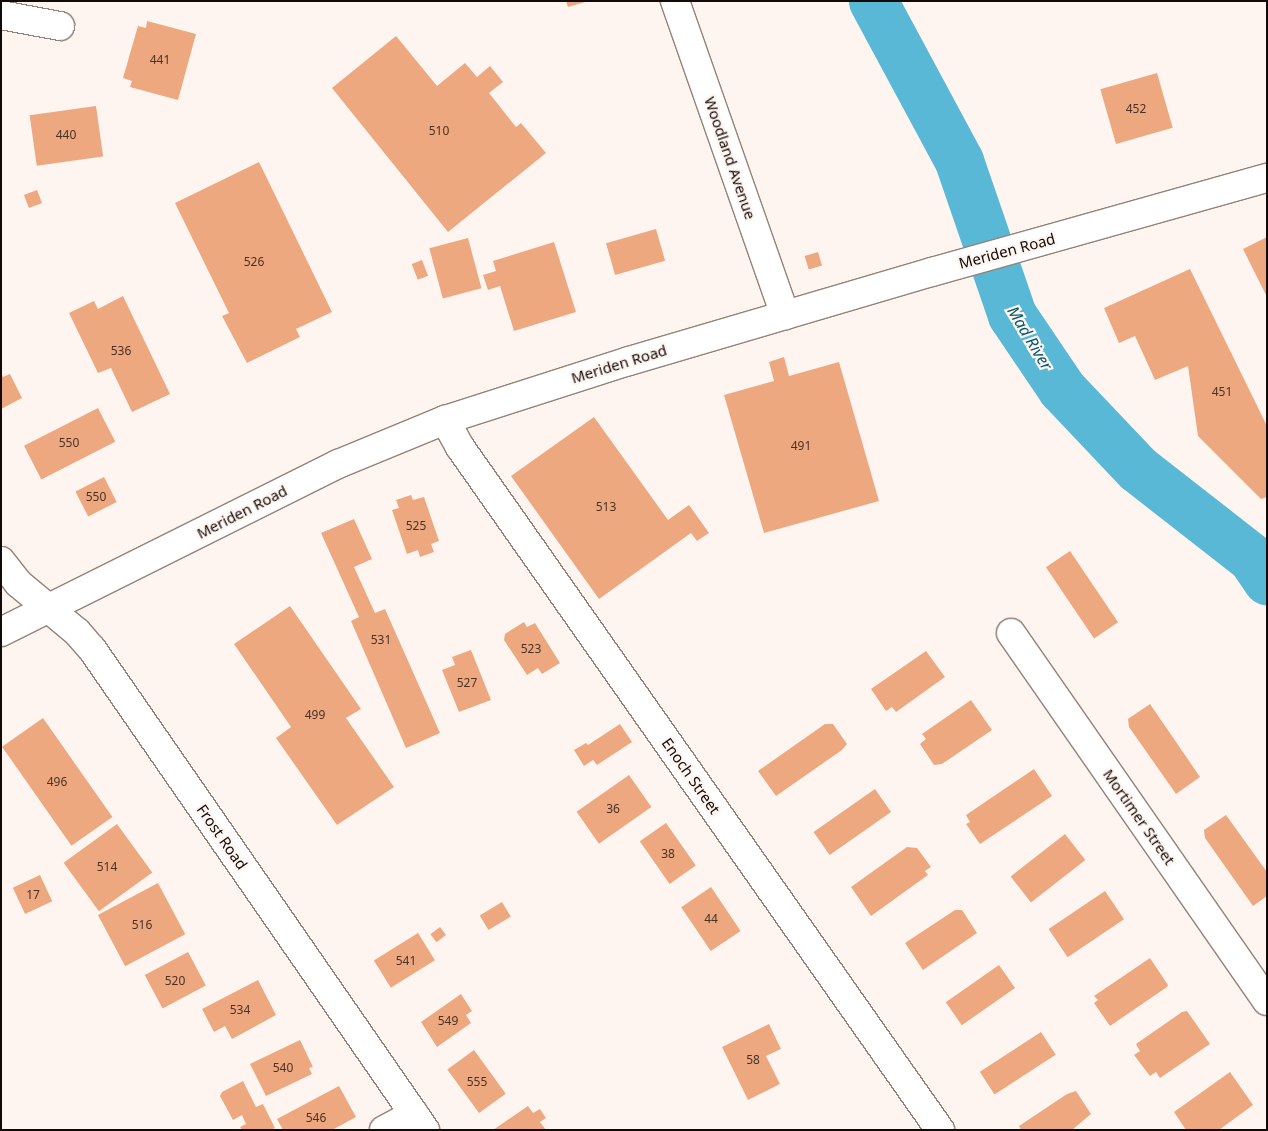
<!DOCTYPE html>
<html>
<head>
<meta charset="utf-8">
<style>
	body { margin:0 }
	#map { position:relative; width:1268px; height:1131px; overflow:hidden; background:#fef5f1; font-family:"Noto Sans",sans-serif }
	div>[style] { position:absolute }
	.river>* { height:49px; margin:-24.5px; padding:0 24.5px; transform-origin:24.5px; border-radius:24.5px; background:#58b8d5 }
	.building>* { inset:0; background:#eea880; transform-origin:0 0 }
	.roads { filter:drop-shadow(1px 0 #948278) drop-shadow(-1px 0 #948278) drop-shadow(0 1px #948278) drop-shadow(0 -1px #948278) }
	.minor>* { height:28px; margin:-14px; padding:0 14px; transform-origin:14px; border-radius:14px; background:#fff }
	.secondary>* { height:28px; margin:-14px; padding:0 14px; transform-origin:14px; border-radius:14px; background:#fff }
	span { translate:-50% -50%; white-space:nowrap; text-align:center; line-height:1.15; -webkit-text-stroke:4.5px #fef5f1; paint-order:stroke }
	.number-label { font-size:12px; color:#483225 }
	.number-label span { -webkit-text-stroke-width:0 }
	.street-label { font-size:15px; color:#110a07 }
	.water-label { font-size:16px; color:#02586c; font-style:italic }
	.frame { position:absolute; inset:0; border:2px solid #110a07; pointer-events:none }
</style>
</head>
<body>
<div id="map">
	<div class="river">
		<div style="left:873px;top:1px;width:182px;rotate:61.7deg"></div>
		<div style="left:959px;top:161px;width:163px;rotate:71deg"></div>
		<div style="left:1012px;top:315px;width:89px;rotate:56deg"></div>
		<div style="left:1062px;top:389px;width:110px;rotate:46.5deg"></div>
		<div style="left:1138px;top:469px;width:145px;rotate:38deg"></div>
		<div style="left:1252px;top:558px;width:27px;rotate:56deg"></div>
	</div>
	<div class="building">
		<div style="clip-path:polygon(566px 1px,585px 1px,585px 2px,568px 7px)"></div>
		<div style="clip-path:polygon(147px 21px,196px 34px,178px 100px,130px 87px,132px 81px,123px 78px,138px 26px,146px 28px)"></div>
		<div style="clip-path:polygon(396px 36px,437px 86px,465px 63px,477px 77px,490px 66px,503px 82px,489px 93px,516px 127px,521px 123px,546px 153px,448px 232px,332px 88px)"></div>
		<div style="left:1157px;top:73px;width:57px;height:59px;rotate:74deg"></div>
		<div style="left:96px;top:106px;width:51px;height:67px;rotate:82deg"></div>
		<div style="clip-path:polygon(259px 162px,332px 312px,296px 329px,300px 337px,247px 363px,222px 316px,229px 313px,175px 203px)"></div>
		<div style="left:37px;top:190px;width:14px;height:14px;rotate:69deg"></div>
		<div style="left:656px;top:229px;width:33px;height:52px;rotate:74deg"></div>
		<div style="clip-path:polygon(1267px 237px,1267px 297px,1243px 249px)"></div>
		<div style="left:468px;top:238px;width:52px;height:40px;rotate:75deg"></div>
		<div style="clip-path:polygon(554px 242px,576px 312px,514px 331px,500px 286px,488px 290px,483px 275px,496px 271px,493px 261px)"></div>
		<div style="left:818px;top:252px;width:14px;height:14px;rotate:73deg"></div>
		<div style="left:422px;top:260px;width:17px;height:11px;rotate:69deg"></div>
		<div style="clip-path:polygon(1190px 269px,1267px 426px,1267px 497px,1261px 499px,1198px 436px,1188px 366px,1155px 380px,1135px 336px,1119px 343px,1104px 308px)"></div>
		<div style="clip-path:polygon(123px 296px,170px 394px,132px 412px,111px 368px,98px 373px,69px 313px,94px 301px,98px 309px)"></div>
		<div style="clip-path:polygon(784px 357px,789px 376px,839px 362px,879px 501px,764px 533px,724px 395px,774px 381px,769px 362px)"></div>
		<div style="clip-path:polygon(1px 372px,3px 377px,10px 374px,22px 398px,1px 409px)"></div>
		<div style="left:98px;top:408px;width:38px;height:83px;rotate:63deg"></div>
		<div style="clip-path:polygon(594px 417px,668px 520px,689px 505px,709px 533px,697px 541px,691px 533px,599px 599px,511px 476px)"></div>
		<div style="left:104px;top:477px;width:28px;height:32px;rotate:63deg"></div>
		<div style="clip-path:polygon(411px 495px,413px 500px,424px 497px,439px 541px,431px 544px,434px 552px,420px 557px,418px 550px,407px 554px,392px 510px,399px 508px,396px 500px)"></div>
		<div style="clip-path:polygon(354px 519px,372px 559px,354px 567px,375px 613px,385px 609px,440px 733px,406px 748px,351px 621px,359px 617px,321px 533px)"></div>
		<div style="left:1070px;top:551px;width:86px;height:29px;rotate:56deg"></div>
		<div style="clip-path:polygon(290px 606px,361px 709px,346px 718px,394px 787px,337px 825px,276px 738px,291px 727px,234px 644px)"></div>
		<div style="clip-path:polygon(524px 622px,527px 627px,535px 623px,560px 663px,542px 674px,538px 668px,527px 675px,504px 640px,505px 634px)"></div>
		<div style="clip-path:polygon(471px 650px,491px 700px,459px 712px,442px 670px,455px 665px,452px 657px)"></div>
		<div style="clip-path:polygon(926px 651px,945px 677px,896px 712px,892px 707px,886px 711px,871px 689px)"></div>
		<div style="clip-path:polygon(971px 700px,992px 730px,942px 764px,934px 765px,920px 744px,926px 739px,922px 734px)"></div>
		<div style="clip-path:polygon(1150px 704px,1200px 777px,1176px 794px,1129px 727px,1128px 719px)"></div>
		<div style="left:43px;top:718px;width:121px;height:50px;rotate:55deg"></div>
		<div style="clip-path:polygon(620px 724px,632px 742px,597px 765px,593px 760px,584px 766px,574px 750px,586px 743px,588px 745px)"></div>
		<div style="clip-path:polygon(825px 724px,833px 724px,847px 744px,842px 750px,776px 796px,758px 771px)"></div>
		<div style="clip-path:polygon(1034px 769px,1052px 796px,980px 844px,966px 824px,970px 822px,966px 815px)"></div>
		<div style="left:629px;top:775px;width:39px;height:64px;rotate:55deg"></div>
		<div style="left:875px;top:789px;width:28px;height:75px;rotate:55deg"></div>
		<div style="clip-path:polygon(1226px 815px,1267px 872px,1267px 896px,1253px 906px,1205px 838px,1204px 830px)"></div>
		<div style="left:666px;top:823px;width:52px;height:32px;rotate:55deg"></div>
		<div style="left:117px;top:824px;width:60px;height:66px;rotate:54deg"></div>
		<div style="left:1065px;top:834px;width:33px;height:69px;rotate:52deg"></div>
		<div style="clip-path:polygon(907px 847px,917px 848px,931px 867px,925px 871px,928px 875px,871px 916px,851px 887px)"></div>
		<div style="left:40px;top:875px;width:29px;height:30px;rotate:65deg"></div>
		<div style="left:158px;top:883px;width:58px;height:68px;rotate:62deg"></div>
		<div style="left:711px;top:887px;width:53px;height:36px;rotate:56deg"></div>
		<div style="left:1105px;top:891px;width:34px;height:68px;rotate:56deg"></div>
		<div style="left:502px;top:902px;width:17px;height:26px;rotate:59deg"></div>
		<div style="clip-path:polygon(955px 910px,962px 910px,977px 933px,923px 970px,905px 943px)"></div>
		<div style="left:440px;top:927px;width:10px;height:12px;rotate:53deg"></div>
		<div style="left:418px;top:933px;width:32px;height:52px;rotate:58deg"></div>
		<div style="left:188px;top:952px;width:38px;height:49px;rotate:62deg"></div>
		<div style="clip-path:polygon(1150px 958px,1168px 985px,1167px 987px,1110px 1026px,1094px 1003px,1098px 1000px,1094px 996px)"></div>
		<div style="left:999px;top:965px;width:28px;height:65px;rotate:55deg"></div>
		<div style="clip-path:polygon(258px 980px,276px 1015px,232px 1039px,225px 1026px,214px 1032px,202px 1009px)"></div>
		<div style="clip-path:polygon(461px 994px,472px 1011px,466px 1015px,471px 1023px,437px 1047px,421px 1022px)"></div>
		<div style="clip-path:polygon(1187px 1011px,1210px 1044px,1160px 1078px,1156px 1072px,1150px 1076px,1134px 1055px,1140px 1051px,1136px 1044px,1182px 1012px)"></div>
		<div style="clip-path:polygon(769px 1024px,781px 1049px,766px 1056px,780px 1084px,748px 1100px,722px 1047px)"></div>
		<div style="left:1041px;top:1032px;width:27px;height:73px;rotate:57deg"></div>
		<div style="clip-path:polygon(300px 1040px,313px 1067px,309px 1068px,312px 1074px,266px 1096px,250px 1064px)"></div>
		<div style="left:474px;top:1050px;width:54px;height:33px;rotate:54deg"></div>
		<div style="clip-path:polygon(1230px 1072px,1253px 1105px,1219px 1130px,1186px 1130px,1174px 1112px)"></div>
		<div style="clip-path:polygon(243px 1081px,256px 1107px,263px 1104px,275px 1128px,271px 1130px,242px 1130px,240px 1127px,246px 1124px,242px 1115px,233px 1120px,220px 1096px,222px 1092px)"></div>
		<div style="clip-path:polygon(339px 1086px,356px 1117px,332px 1130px,283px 1130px,277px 1119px)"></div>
		<div style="clip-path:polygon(1076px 1091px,1091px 1114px,1072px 1130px,1021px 1130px,1019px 1126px,1067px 1094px)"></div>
		<div style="clip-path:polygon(528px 1106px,533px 1113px,540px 1109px,546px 1118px,540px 1122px,546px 1130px,493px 1130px)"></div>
	</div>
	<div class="roads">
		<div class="minor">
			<div style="left:675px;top:1px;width:333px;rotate:70.7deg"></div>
			<div style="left:1px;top:15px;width:60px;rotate:10.6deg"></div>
			<div style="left:445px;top:420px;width:31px;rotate:61deg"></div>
			<div style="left:460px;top:447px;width:835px;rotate:54.9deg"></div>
			<div style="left:1011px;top:633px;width:448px;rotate:55.2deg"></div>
			<div style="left:384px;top:1130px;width:34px;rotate:-28deg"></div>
		</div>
		<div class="secondary">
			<div style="left:1px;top:561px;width:28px;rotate:52deg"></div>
			<div style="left:18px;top:583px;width:77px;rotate:39.7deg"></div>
			<div style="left:77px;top:632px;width:23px;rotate:49deg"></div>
			<div style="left:92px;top:649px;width:585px;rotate:55.3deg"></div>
			<div style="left:1px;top:632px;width:377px;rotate:-26.5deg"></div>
			<div style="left:338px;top:464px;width:116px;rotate:-22.4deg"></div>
			<div style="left:445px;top:420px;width:193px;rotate:-17.8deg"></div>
			<div style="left:629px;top:361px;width:316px;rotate:-16.4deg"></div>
			<div style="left:932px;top:272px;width:348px;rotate:-15.7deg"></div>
		</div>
	</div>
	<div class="number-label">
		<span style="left:160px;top:60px">441</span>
		<span style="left:1136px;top:109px">452</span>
		<span style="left:439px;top:131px">510</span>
		<span style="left:66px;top:135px">440</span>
		<span style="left:254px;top:262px">526</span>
		<span style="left:121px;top:351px">536</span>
		<span style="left:1222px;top:392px">451</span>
		<span style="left:69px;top:443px">550</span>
		<span style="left:801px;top:446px">491</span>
		<span style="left:96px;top:497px">550</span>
		<span style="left:606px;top:507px">513</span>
		<span style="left:416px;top:526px">525</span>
		<span style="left:381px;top:640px">531</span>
		<span style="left:531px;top:649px">523</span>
		<span style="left:467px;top:683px">527</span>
		<span style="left:315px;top:715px">499</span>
		<span style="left:57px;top:782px">496</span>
		<span style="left:613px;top:809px">36</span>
		<span style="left:668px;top:854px">38</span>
		<span style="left:107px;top:867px">514</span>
		<span style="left:33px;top:895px">17</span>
		<span style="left:711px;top:919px">44</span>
		<span style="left:142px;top:925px">516</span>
		<span style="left:406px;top:961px">541</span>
		<span style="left:175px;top:981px">520</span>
		<span style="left:240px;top:1010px">534</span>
		<span style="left:448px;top:1021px">549</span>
		<span style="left:753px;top:1060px">58</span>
		<span style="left:283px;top:1068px">540</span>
		<span style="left:477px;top:1082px">555</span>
		<span style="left:316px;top:1118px">546</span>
	</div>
	<div class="street-label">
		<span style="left:730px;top:158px;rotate:71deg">Woodland Avenue</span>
		<span style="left:1007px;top:251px;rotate:-15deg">Meriden Road</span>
		<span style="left:619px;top:364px;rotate:-17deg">Meriden Road</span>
		<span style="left:242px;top:512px;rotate:-27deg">Meriden Road</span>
		<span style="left:691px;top:776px;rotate:55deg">Enoch Street</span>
		<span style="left:1139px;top:817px;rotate:55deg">Mortimer Street</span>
		<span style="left:222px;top:837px;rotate:55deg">Frost Road</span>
	</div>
	<div class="water-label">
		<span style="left:1030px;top:338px;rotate:59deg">Mad River</span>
	</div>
	<div class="frame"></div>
</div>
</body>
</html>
